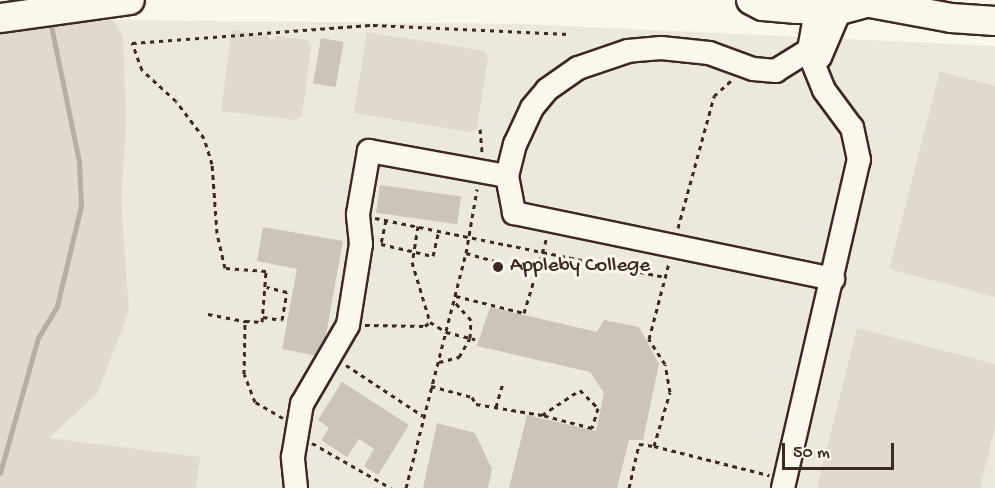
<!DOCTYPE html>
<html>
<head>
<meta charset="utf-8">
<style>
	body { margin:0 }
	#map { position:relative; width:995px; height:488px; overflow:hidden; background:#fbf7ec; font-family:"Gochi Hand",sans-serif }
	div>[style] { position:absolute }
	.built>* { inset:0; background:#ede8dd }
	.green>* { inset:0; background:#dfd9ce }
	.stream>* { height:4.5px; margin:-2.25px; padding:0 2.25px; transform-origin:2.25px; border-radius:2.25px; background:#b6aea2 }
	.building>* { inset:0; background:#ccc4b9; transform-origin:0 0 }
	.path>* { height:3px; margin-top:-1.5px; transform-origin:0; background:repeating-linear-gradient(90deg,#3b2a1e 0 4.5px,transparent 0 9px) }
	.roads { filter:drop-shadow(2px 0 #3b2a1e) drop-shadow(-2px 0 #3b2a1e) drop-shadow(0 2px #3b2a1e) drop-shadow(0 -2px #3b2a1e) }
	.minor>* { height:22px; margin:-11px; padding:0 11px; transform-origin:11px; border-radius:11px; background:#fbf7ec }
	.major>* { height:28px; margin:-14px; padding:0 14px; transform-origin:14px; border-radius:14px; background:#fbf7ec }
	.dots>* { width:16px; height:16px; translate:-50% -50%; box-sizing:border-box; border:3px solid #fbf7ec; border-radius:50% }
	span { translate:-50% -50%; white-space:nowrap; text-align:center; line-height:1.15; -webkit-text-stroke:6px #fbf7ec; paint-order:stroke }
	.poi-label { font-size:21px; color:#3b2a1e }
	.left { translate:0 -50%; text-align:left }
	.scale { position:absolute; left:782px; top:443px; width:112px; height:27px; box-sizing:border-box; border:3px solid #3b2a1e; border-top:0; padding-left:8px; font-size:18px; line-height:21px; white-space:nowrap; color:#3b2a1e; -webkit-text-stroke:4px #fbf7ec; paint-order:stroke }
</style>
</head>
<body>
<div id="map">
	<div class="built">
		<div style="clip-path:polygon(114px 20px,525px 24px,995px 46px,995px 488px,0 488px,0 30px)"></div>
	</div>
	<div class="green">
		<div style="clip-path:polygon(114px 20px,123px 38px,126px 122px,121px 202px,129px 311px,97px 394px,49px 438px,200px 457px,196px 488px,0 488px,0 30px)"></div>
		<div style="clip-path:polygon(232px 30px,267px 35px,271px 41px,277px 36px,307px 40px,311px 45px,302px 116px,295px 120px,221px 111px)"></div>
		<div style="clip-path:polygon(367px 32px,485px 51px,488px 56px,477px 128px,471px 132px,354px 113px)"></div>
		<div style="clip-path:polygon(940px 71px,995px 86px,995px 297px,889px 269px)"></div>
		<div style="clip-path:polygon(857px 328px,995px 364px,995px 427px,980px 488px,817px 488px)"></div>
	</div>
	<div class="stream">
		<div style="left:0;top:473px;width:140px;rotate:-74.3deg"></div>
		<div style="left:38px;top:338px;width:37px;rotate:-59deg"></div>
		<div style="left:57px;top:306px;width:103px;rotate:-76.5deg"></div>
		<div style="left:81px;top:206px;width:44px;rotate:-92.6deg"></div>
		<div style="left:79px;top:162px;width:144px;rotate:-101.6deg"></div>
	</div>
	<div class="building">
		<div style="left:321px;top:38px;width:23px;height:46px;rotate:10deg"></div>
		<div style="left:380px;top:185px;width:82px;height:28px;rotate:8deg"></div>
		<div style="clip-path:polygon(263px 227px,343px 241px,322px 357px,282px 349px,297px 269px,257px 261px)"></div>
		<div style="clip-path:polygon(490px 307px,597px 332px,604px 320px,639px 327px,659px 364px,643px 440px,629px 440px,617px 488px,509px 488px,527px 415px,596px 431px,604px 393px,590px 372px,477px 346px)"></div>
		<div style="clip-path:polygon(342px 382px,409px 425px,378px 475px,364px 466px,374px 449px,359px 439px,347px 457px,321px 440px,329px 428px,318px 420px)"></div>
		<div style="clip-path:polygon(437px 423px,475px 433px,492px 469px,488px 488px,423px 488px)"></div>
	</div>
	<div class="path">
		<div style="left:480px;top:129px;width:25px;rotate:85deg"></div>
		<div style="left:375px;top:218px;width:296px;rotate:11.5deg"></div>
		<div style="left:386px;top:220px;width:25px;rotate:102deg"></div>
		<div style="left:381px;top:244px;width:53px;rotate:13deg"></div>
		<div style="left:433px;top:256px;width:26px;rotate:-77deg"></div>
		<div style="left:418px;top:226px;width:36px;rotate:99deg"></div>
		<div style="left:412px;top:262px;width:63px;rotate:73.3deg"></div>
		<div style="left:430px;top:322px;width:19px;rotate:32deg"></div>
		<div style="left:446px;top:332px;width:30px;rotate:14deg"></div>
		<div style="left:678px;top:228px;width:137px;rotate:-74.7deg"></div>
		<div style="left:714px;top:96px;width:24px;rotate:-42deg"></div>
		<div style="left:466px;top:253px;width:52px;rotate:15.6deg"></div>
		<div style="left:456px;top:296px;width:70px;rotate:14deg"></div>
		<div style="left:524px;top:313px;width:79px;rotate:-73.2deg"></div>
		<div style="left:208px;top:314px;width:38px;rotate:11deg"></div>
		<div style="left:263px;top:317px;width:19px;rotate:9deg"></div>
		<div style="left:282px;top:320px;width:28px;rotate:-80deg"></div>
		<div style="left:287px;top:292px;width:21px;rotate:-166deg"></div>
		<div style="left:365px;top:325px;width:60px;rotate:1deg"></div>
		<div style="left:425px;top:326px;width:6px;rotate:-39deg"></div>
		<div style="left:439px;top:362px;width:21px;rotate:-14deg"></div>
		<div style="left:459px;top:357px;width:22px;rotate:-60deg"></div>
		<div style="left:470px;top:338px;width:18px;rotate:-87deg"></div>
		<div style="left:471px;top:320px;width:25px;rotate:-132deg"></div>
		<div style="left:346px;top:365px;width:92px;rotate:33.5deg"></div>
		<div style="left:431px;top:386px;width:42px;rotate:15deg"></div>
		<div style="left:472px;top:397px;width:8px;rotate:60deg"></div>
		<div style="left:476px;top:404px;width:67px;rotate:9.5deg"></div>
		<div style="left:542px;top:415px;width:45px;rotate:-33.3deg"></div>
		<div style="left:580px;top:390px;width:25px;rotate:45deg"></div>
		<div style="left:598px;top:408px;width:21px;rotate:107deg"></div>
		<div style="left:592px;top:428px;width:52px;rotate:-165.4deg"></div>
		<div style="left:496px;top:407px;width:26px;rotate:-74deg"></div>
		<div style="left:283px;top:418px;width:32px;rotate:-150deg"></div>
		<div style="left:255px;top:402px;width:30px;rotate:-111deg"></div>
		<div style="left:244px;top:374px;width:53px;rotate:-88.9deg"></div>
		<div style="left:245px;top:321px;width:17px;rotate:3deg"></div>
		<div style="left:262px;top:322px;width:51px;rotate:-85.5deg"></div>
		<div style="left:266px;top:271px;width:41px;rotate:-175.8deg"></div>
		<div style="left:225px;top:268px;width:36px;rotate:-103deg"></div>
		<div style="left:217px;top:233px;width:69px;rotate:-94.1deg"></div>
		<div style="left:212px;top:164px;width:27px;rotate:-107deg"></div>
		<div style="left:204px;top:138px;width:46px;rotate:-127.1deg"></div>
		<div style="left:176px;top:101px;width:46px;rotate:-137.6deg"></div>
		<div style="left:142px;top:70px;width:29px;rotate:-110deg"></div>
		<div style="left:132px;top:43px;width:242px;rotate:-4.3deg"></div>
		<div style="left:373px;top:25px;width:196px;rotate:2.6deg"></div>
		<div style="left:312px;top:443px;width:91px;rotate:29.7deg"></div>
		<div style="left:654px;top:446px;width:119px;rotate:14.2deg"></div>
		<div style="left:406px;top:488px;width:243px;rotate:-75.7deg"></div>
		<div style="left:466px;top:253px;width:65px;rotate:-80.2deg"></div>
		<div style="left:629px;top:488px;width:45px;rotate:-77.2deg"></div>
		<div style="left:639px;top:444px;width:15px;rotate:8deg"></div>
		<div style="left:654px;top:446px;width:56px;rotate:-73.5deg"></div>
		<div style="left:670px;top:392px;width:28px;rotate:-100deg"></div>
		<div style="left:665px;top:364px;width:30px;rotate:-123deg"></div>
		<div style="left:649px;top:339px;width:79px;rotate:-75.3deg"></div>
	</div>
	<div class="roads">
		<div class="minor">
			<div style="left:818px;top:0;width:51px;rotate:100.2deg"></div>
			<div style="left:809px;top:50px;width:11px;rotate:75deg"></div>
			<div style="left:812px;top:61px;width:9px;rotate:-27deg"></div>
			<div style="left:820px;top:57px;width:51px;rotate:-66.9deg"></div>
			<div style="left:840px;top:10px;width:10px;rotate:-90deg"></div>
			<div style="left:809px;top:50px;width:39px;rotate:148deg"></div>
			<div style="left:776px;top:71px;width:23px;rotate:-175deg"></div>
			<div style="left:753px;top:69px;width:47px;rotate:-160deg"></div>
			<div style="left:709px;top:53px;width:48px;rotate:-174.1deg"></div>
			<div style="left:661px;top:48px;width:33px;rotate:175deg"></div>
			<div style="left:628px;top:51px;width:53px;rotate:161.2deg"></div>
			<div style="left:578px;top:68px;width:38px;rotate:145deg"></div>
			<div style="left:547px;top:90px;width:23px;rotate:130deg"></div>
			<div style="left:532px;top:108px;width:40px;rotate:115deg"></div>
			<div style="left:515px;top:144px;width:33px;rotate:104deg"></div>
			<div style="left:507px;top:176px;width:38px;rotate:79deg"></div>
			<div style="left:514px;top:213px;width:326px;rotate:11.7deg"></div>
			<div style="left:296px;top:488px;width:31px;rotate:-96deg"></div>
			<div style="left:293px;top:457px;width:54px;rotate:-80.4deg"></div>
			<div style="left:302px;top:404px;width:91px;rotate:-59.8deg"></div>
			<div style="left:348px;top:325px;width:82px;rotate:-80.9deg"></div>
			<div style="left:361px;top:244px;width:30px;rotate:-96deg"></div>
			<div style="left:358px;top:214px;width:64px;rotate:-80.1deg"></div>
			<div style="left:369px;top:151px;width:140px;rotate:10.3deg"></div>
			<div style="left:783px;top:488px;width:337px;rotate:-77deg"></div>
			<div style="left:859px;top:160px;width:33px;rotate:-102deg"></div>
			<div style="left:852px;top:128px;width:47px;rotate:-126.4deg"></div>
			<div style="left:824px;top:90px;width:31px;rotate:-112deg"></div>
		</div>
		<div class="major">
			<div style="left:751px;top:0;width:13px;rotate:27deg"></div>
			<div style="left:763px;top:6px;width:34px;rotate:5deg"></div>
			<div style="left:797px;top:9px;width:43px;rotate:1.3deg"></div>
			<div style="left:840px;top:10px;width:23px;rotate:-15deg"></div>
			<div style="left:854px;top:0;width:99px;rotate:10.5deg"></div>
			<div style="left:951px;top:18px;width:44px;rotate:3.9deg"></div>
			<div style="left:0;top:18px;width:131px;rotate:-7.9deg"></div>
		</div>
	</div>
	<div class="dots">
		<div style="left:498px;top:267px;background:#3b2a1e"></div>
	</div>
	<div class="poi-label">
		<span class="left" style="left:510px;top:267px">Appleby College</span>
	</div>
	<div class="scale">50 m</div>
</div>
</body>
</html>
